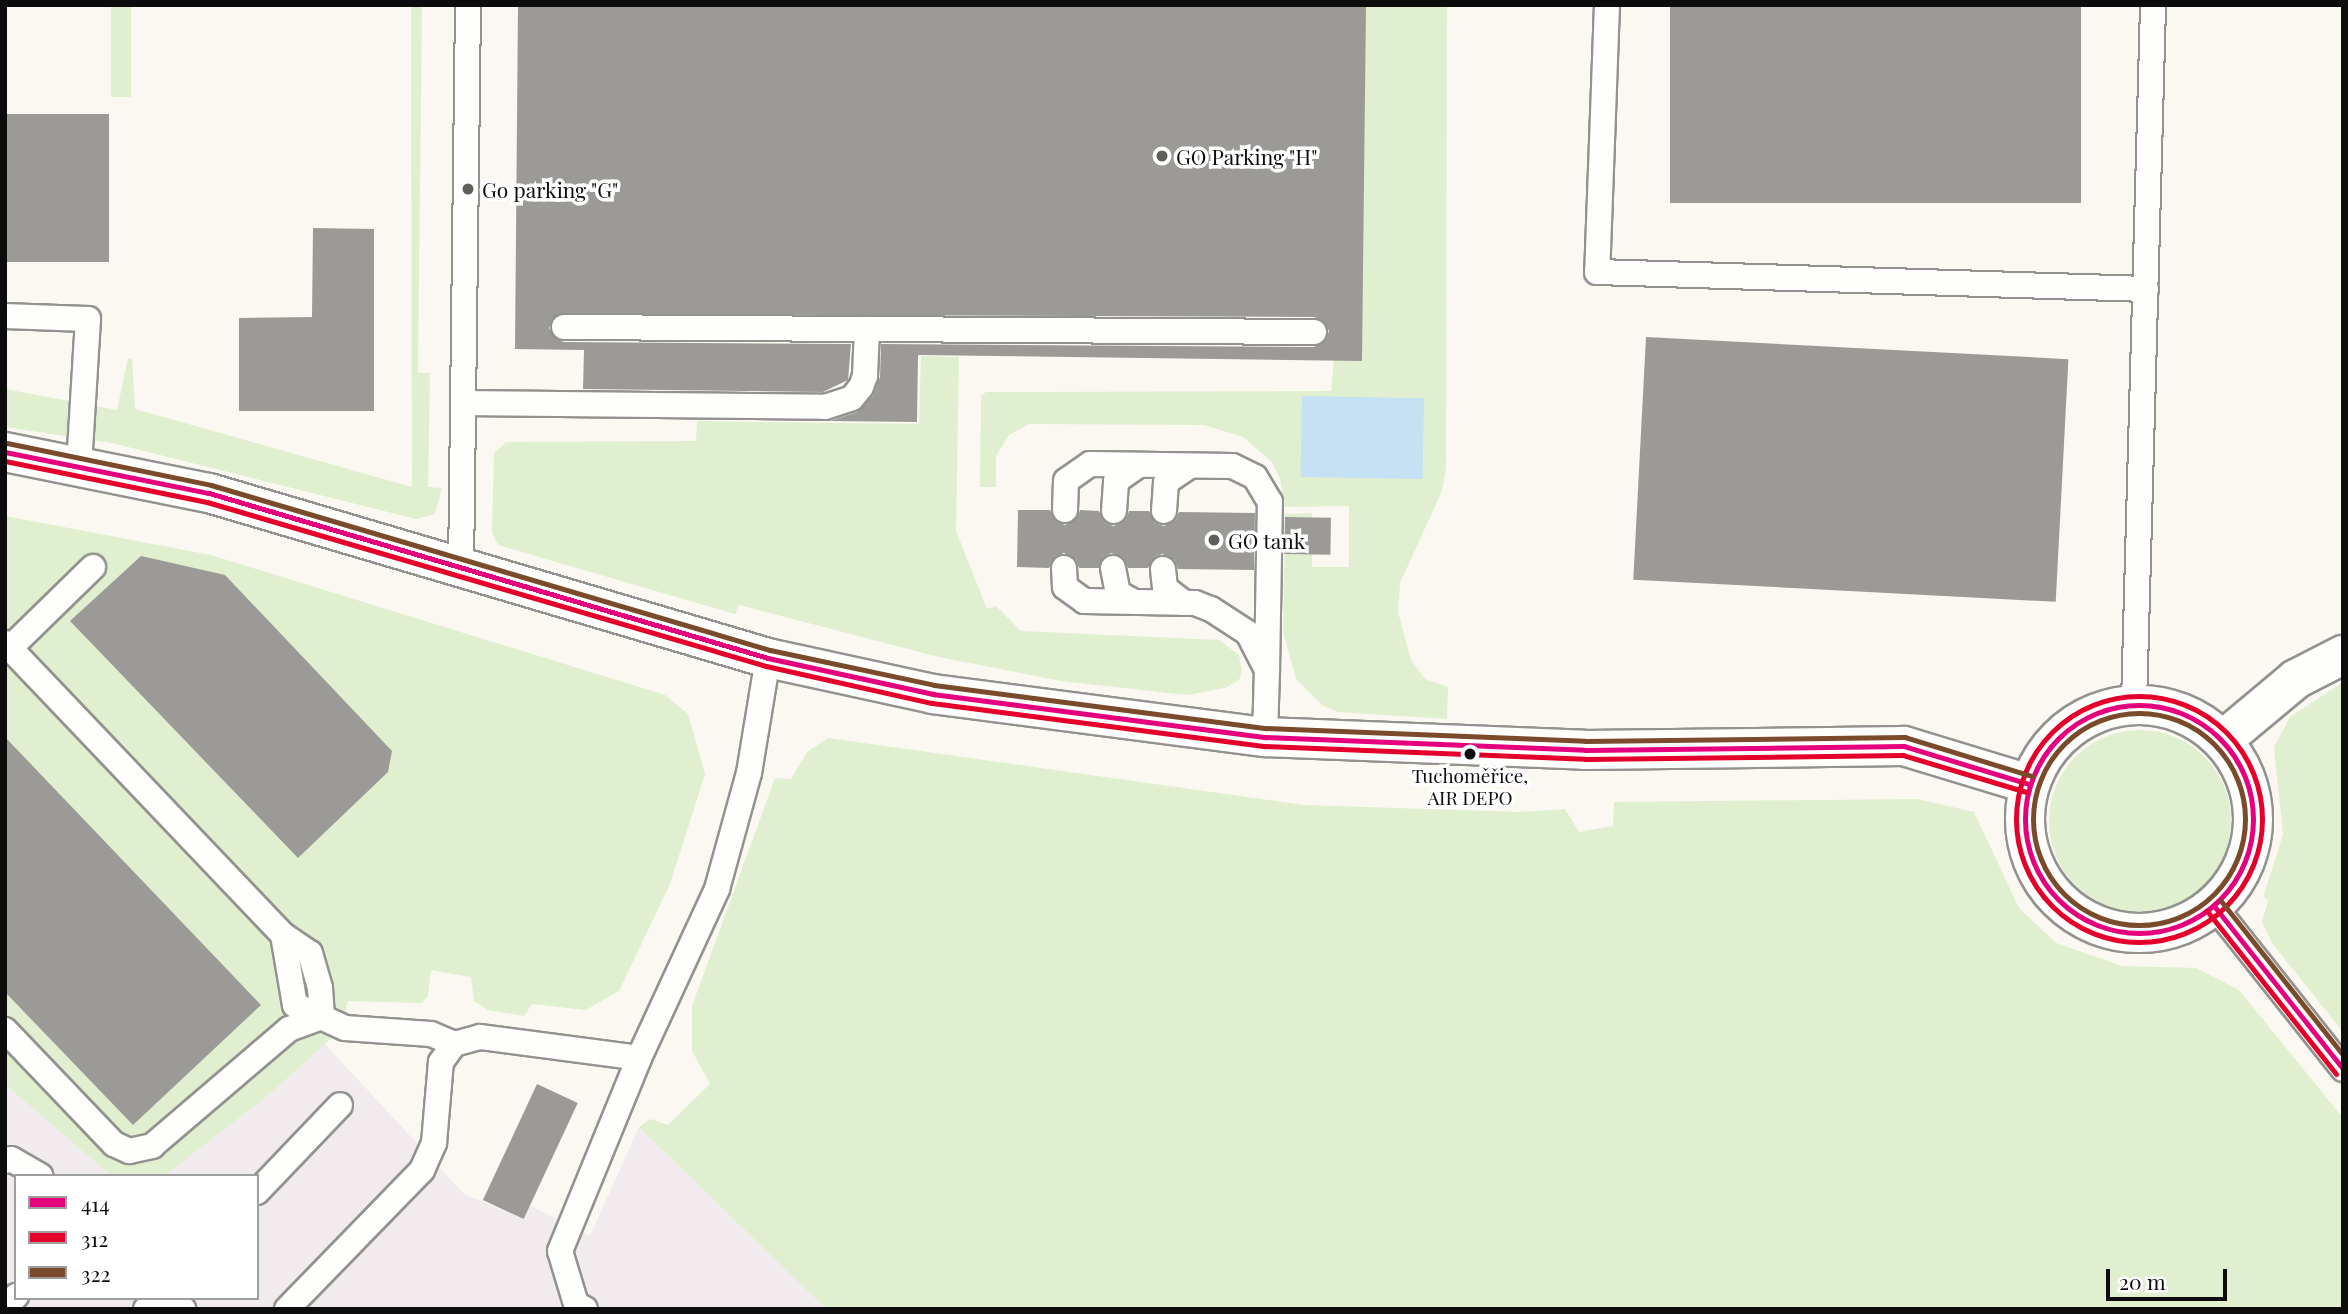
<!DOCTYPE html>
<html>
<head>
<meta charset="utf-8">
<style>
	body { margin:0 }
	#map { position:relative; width:2348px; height:1314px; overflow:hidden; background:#faf8f0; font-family:"Playfair Display",serif }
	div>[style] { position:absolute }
	.industrial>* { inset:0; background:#f1ebed }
	.green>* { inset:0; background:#e0efd0; transform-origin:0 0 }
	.round { border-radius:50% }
	.water>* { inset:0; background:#c6e0f4; transform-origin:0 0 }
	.building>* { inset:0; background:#9c9a96; transform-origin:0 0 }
	.roads { filter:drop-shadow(2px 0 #93928f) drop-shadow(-2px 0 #93928f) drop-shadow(0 2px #93928f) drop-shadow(0 -2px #93928f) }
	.service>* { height:24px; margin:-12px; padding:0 12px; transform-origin:12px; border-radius:12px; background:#fefefd }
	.tertiary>* { height:38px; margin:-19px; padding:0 19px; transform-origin:19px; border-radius:19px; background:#fefefd }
	.tertiary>.ring { margin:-19px; padding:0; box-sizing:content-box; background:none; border:38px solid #fefefd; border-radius:50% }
	.bus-1>* { height:5px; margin:-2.5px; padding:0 2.5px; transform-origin:2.5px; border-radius:2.5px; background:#e5007d }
	.bus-1>.ring { margin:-2.5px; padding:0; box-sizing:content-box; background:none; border:5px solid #e5007d; border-radius:50% }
	.bus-2>* { height:5px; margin:-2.5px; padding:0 2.5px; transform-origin:2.5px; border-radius:2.5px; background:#e4002b }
	.bus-2>.ring { margin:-2.5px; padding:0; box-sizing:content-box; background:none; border:5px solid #e4002b; border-radius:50% }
	.bus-3>* { height:5px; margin:-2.5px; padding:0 2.5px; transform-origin:2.5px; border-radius:2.5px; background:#7a4b2a }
	.bus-3>.ring { margin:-2.5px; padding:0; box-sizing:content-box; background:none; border:5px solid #7a4b2a; border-radius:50% }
	.dots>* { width:19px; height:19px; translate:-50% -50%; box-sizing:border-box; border:4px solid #fff; border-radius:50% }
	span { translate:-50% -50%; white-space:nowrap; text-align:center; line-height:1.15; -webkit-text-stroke:7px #fff; paint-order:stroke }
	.bus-label { font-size:19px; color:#0c0c0c }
	.poi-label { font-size:21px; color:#0c0c0c }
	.left { translate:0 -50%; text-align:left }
	.frame { position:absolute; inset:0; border:7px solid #0c0c0c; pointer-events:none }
	.legend { position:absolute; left:14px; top:1174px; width:245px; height:126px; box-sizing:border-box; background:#fff; border:2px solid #9e9e9e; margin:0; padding:9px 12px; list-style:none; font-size:21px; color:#0c0c0c }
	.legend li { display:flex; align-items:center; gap:14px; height:35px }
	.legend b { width:35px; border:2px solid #9e9e9e }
	.scale { position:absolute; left:2106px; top:1269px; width:121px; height:32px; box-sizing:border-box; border:4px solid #0c0c0c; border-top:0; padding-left:9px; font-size:21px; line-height:24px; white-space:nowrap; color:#0c0c0c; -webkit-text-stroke:5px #fff; paint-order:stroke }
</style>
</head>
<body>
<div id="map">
	<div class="industrial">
		<div style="clip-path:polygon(324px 1043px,464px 1194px,524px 1219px,531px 1206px,590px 1236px,639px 1127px,826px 1309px,5px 1309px,5px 1084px,111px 1176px,16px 1176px,16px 1298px,257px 1298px,257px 1176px,164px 1176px,265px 1098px)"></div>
	</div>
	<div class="green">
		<div style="left:111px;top:5px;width:20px;height:92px"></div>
		<div style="clip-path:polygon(411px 5px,422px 5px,418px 373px,430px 373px,428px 487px,442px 488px,435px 514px,416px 519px,112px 443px,5px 427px,5px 389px,117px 410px,128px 358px,132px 359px,135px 409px,412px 487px)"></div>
		<div style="clip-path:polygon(1366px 5px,1447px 5px,1446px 469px,1442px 491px,1400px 583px,1398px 612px,1411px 660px,1425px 679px,1448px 687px,1447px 719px,1338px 712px,1322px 705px,1296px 679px,1283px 632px,1285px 514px,1312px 513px,1312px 567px,1349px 567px,1349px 506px,1284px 507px,1280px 478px,1271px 461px,1243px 437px,1204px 425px,1029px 424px,1009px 435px,996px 456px,996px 487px,980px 487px,981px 396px,986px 392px,1331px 391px)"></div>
		<div style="clip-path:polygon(921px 356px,959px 357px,956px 531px,987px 609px,996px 606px,1021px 631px,1219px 640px,1239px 655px,1242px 671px,1239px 680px,1225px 688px,1187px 695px,1061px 681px,939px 657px,739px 605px,735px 614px,498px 545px,492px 532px,494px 453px,506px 442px,696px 441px,697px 421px,919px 424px)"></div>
		<div style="clip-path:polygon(5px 516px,211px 555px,665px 695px,688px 714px,705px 774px,670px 884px,619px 991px,586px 1010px,532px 1004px,524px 1016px,488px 1010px,474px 1001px,471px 977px,431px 970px,428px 996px,422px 1003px,348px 1001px,339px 1031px,265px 1098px,164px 1176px,111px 1176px,5px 1084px)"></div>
		<div style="clip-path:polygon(2343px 682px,2343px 1032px,2272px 943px,2262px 922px,2268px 901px,2263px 897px,2283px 835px,2274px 747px,2290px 717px)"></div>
		<div class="round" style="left:2049px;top:730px;width:182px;height:182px"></div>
		<div style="clip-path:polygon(828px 738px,1304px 805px,1519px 812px,1565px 809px,1579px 832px,1613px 826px,1614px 802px,1917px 799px,1974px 812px,2019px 908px,2056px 943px,2122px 966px,2196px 968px,2239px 990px,2343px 1118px,2343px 1309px,826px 1309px,639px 1127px,650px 1119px,668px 1125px,710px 1084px,692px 1051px,692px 1006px,775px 778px,791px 779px,807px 752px)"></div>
	</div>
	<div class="water">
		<div style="left:1302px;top:396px;width:122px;height:81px;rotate:1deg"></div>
	</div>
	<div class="building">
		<div style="clip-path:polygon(518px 5px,1366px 5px,1362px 361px,918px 355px,917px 422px,830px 421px,857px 412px,873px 396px,880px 377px,881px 344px,1314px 347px,1326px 340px,1329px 331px,1322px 320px,1314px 317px,557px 314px,549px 328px,556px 339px,564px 342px,851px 344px,848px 380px,823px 392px,583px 389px,584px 350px,515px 349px)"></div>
		<div style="left:1670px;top:5px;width:411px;height:198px"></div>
		<div style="left:5px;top:114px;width:104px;height:148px"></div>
		<div style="clip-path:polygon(313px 228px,374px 229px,374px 411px,239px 411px,239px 318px,312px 317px)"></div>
		<div style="left:1646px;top:337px;width:423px;height:243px;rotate:3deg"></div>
		<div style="clip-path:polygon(1018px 510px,1050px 510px,1057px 522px,1065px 525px,1077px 518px,1080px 510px,1099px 511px,1105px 523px,1114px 526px,1126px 520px,1129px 511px,1149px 511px,1155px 523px,1164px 526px,1176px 520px,1179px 512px,1255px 513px,1254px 570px,1178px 569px,1175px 560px,1162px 554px,1154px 557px,1148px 568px,1128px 568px,1124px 558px,1111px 553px,1103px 557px,1099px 568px,1079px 568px,1076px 559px,1064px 553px,1055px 556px,1049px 568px,1017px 567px)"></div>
		<div style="left:1285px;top:517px;width:46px;height:37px;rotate:1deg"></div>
		<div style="clip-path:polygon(141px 556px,225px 575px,392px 751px,388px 772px,298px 858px,70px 621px)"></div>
		<div style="clip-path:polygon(5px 737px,261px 1005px,133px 1125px,5px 992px)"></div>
		<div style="left:537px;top:1084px;width:45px;height:128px;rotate:25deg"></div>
	</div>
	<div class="roads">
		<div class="service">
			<div style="left:1607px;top:5px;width:267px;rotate:92.1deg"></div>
			<div style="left:1597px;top:272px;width:549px;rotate:1.77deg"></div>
			<div style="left:5px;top:316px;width:83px;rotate:2.1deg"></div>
			<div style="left:88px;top:319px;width:148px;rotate:93.5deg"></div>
			<div style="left:564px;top:327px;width:750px;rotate:0.38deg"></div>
			<div style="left:463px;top:403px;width:362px;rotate:0.6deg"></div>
			<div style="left:825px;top:407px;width:28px;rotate:-18deg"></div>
			<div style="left:852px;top:398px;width:14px;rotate:-51deg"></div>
			<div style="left:861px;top:387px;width:12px;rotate:-70deg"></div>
			<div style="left:865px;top:376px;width:47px;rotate:-87.6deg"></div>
			<div style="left:1114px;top:511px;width:30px;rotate:-86deg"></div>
			<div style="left:1116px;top:481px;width:28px;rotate:-35deg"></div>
			<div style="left:1164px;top:511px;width:29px;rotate:-86deg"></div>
			<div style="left:1166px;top:482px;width:29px;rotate:-34deg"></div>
			<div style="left:1064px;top:568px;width:19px;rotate:87deg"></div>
			<div style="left:1065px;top:587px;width:24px;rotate:36deg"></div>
			<div style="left:1084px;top:601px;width:111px;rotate:1deg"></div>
			<div style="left:1195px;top:603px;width:17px;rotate:21deg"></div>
			<div style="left:1211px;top:609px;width:44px;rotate:33deg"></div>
			<div style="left:1248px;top:633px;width:42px;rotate:62.8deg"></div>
			<div style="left:1267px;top:670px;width:168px;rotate:-89deg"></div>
			<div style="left:1270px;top:502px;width:29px;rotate:-121deg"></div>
			<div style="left:1255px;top:477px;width:25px;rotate:-154deg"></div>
			<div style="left:1232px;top:466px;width:142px;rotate:-179.2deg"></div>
			<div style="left:1090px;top:464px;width:29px;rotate:145deg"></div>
			<div style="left:1066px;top:481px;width:29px;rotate:92deg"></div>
			<div style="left:1113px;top:568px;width:25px;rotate:79deg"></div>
			<div style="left:1118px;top:593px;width:18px;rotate:29deg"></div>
			<div style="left:1163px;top:569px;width:19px;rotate:84deg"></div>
			<div style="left:1165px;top:588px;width:24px;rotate:38deg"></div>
			<div style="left:461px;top:570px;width:565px;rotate:-89.29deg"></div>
			<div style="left:5px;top:643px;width:403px;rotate:46.4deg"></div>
			<div style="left:283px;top:935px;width:32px;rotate:34deg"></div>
			<div style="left:310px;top:953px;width:36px;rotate:74deg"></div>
			<div style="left:320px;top:988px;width:29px;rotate:86deg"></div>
			<div style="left:10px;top:648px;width:116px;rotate:-44.3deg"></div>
			<div style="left:2134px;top:704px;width:699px;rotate:-88.44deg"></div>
			<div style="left:1265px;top:737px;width:67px;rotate:-88.3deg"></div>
			<div style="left:2214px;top:906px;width:208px;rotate:51.6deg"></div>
			<div style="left:283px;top:935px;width:71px;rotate:80.3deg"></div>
			<div style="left:295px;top:1005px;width:55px;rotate:24.7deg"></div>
			<div style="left:345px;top:1028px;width:86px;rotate:4deg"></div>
			<div style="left:431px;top:1034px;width:25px;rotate:23deg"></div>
			<div style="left:5px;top:1030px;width:158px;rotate:46.3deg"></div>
			<div style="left:114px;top:1144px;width:17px;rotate:25deg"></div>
			<div style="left:129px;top:1151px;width:24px;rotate:-12deg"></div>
			<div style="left:152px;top:1146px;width:180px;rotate:-40.5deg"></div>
			<div style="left:289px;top:1029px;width:35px;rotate:-20deg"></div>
			<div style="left:5px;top:1161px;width:6px;rotate:-18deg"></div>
			<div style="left:11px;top:1159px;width:34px;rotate:30deg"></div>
			<div style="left:257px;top:1192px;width:120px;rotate:-46.3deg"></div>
			<div style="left:172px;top:1298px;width:16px;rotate:45deg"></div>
			<div style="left:5px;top:1307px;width:16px;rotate:-45deg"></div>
			<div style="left:146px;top:1309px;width:15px;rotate:-48deg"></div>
			<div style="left:287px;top:1309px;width:194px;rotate:-45.8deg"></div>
			<div style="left:422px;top:1170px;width:30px;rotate:-66deg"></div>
			<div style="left:434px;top:1143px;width:81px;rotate:-85.1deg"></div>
			<div style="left:441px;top:1062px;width:22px;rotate:-54deg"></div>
			<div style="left:454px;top:1044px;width:27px;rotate:-15deg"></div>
			<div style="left:480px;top:1037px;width:160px;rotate:7.5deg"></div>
			<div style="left:585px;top:1309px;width:10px;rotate:-151deg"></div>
			<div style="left:576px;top:1304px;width:55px;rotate:-106.8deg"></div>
			<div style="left:560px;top:1251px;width:209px;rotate:-67.7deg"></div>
			<div style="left:639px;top:1058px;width:186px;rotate:-65.2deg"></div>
			<div style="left:717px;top:889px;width:120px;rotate:-74.6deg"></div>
			<div style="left:749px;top:773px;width:117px;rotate:-80.6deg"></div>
		</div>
		<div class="tertiary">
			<div style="left:5px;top:452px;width:208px;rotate:11.4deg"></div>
			<div style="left:209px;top:493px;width:583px;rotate:16.45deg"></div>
			<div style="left:768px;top:658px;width:169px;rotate:12.3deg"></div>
			<div style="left:933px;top:694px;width:335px;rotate:7.4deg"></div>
			<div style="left:1265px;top:737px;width:320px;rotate:2.3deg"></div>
			<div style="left:1585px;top:750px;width:319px;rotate:-0.7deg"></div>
			<div style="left:1904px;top:746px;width:131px;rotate:16.9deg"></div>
			<div class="ring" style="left:2025px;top:705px;width:190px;height:190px"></div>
			<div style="left:2223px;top:740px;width:95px;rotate:-39.9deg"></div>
			<div style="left:2296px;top:679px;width:53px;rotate:-27.1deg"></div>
		</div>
	</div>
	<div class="bus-1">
		<div style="left:5px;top:452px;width:208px;rotate:11.4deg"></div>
		<div style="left:209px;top:493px;width:583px;rotate:16.45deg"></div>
		<div style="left:768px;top:658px;width:169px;rotate:12.3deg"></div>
		<div style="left:933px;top:694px;width:335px;rotate:7.4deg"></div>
		<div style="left:1265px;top:737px;width:320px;rotate:2.3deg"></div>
		<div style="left:1585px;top:750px;width:319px;rotate:-0.7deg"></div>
		<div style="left:1904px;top:746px;width:131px;rotate:16.9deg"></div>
		<div class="ring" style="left:2025px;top:705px;width:223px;height:223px"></div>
		<div style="left:2214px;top:906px;width:208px;rotate:51.6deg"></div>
	</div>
	<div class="bus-2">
		<div style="left:5px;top:461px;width:206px;rotate:11.5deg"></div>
		<div style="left:207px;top:502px;width:583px;rotate:16.35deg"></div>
		<div style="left:766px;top:666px;width:170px;rotate:12.6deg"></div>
		<div style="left:932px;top:703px;width:336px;rotate:7.4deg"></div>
		<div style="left:1265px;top:746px;width:320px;rotate:2.3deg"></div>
		<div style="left:1585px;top:759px;width:318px;rotate:-0.7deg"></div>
		<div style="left:1903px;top:755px;width:128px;rotate:16.7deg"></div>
		<div class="ring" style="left:2016px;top:696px;width:241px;height:241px"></div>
		<div style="left:2207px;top:911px;width:208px;rotate:51.6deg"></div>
	</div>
	<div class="bus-3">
		<div style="left:7px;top:443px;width:208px;rotate:11.6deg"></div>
		<div style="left:211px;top:485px;width:583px;rotate:16.45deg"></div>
		<div style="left:770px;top:650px;width:168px;rotate:12deg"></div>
		<div style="left:934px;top:685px;width:335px;rotate:7.4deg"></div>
		<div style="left:1266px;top:728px;width:319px;rotate:2.3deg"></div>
		<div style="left:1585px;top:741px;width:320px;rotate:-0.7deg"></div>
		<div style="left:1905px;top:737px;width:133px;rotate:17.1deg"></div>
		<div class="ring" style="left:2033px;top:713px;width:207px;height:207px"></div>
		<div style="left:2221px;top:901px;width:196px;rotate:51.6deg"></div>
	</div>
	<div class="dots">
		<div style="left:1162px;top:156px;background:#5f5f5c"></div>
		<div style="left:468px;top:189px;background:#5f5f5c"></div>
		<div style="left:1214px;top:540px;background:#5f5f5c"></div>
		<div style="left:1470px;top:754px;background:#0c0c0c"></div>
	</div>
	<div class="bus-label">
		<span style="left:1470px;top:787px">Tuchoměřice,<br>AIR DEPO</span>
	</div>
	<div class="poi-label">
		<span class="left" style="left:1176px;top:156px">GO Parking "H"</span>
		<span class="left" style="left:482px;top:189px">Go parking "G"</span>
		<span class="left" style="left:1228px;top:540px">GO tank</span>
	</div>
	<div class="frame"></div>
	<ul class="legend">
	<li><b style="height:9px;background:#e5007d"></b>414</li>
	<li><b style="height:9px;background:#e4002b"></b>312</li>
	<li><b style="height:9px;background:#7a4b2a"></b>322</li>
	</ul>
	<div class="scale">20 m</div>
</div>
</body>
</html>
